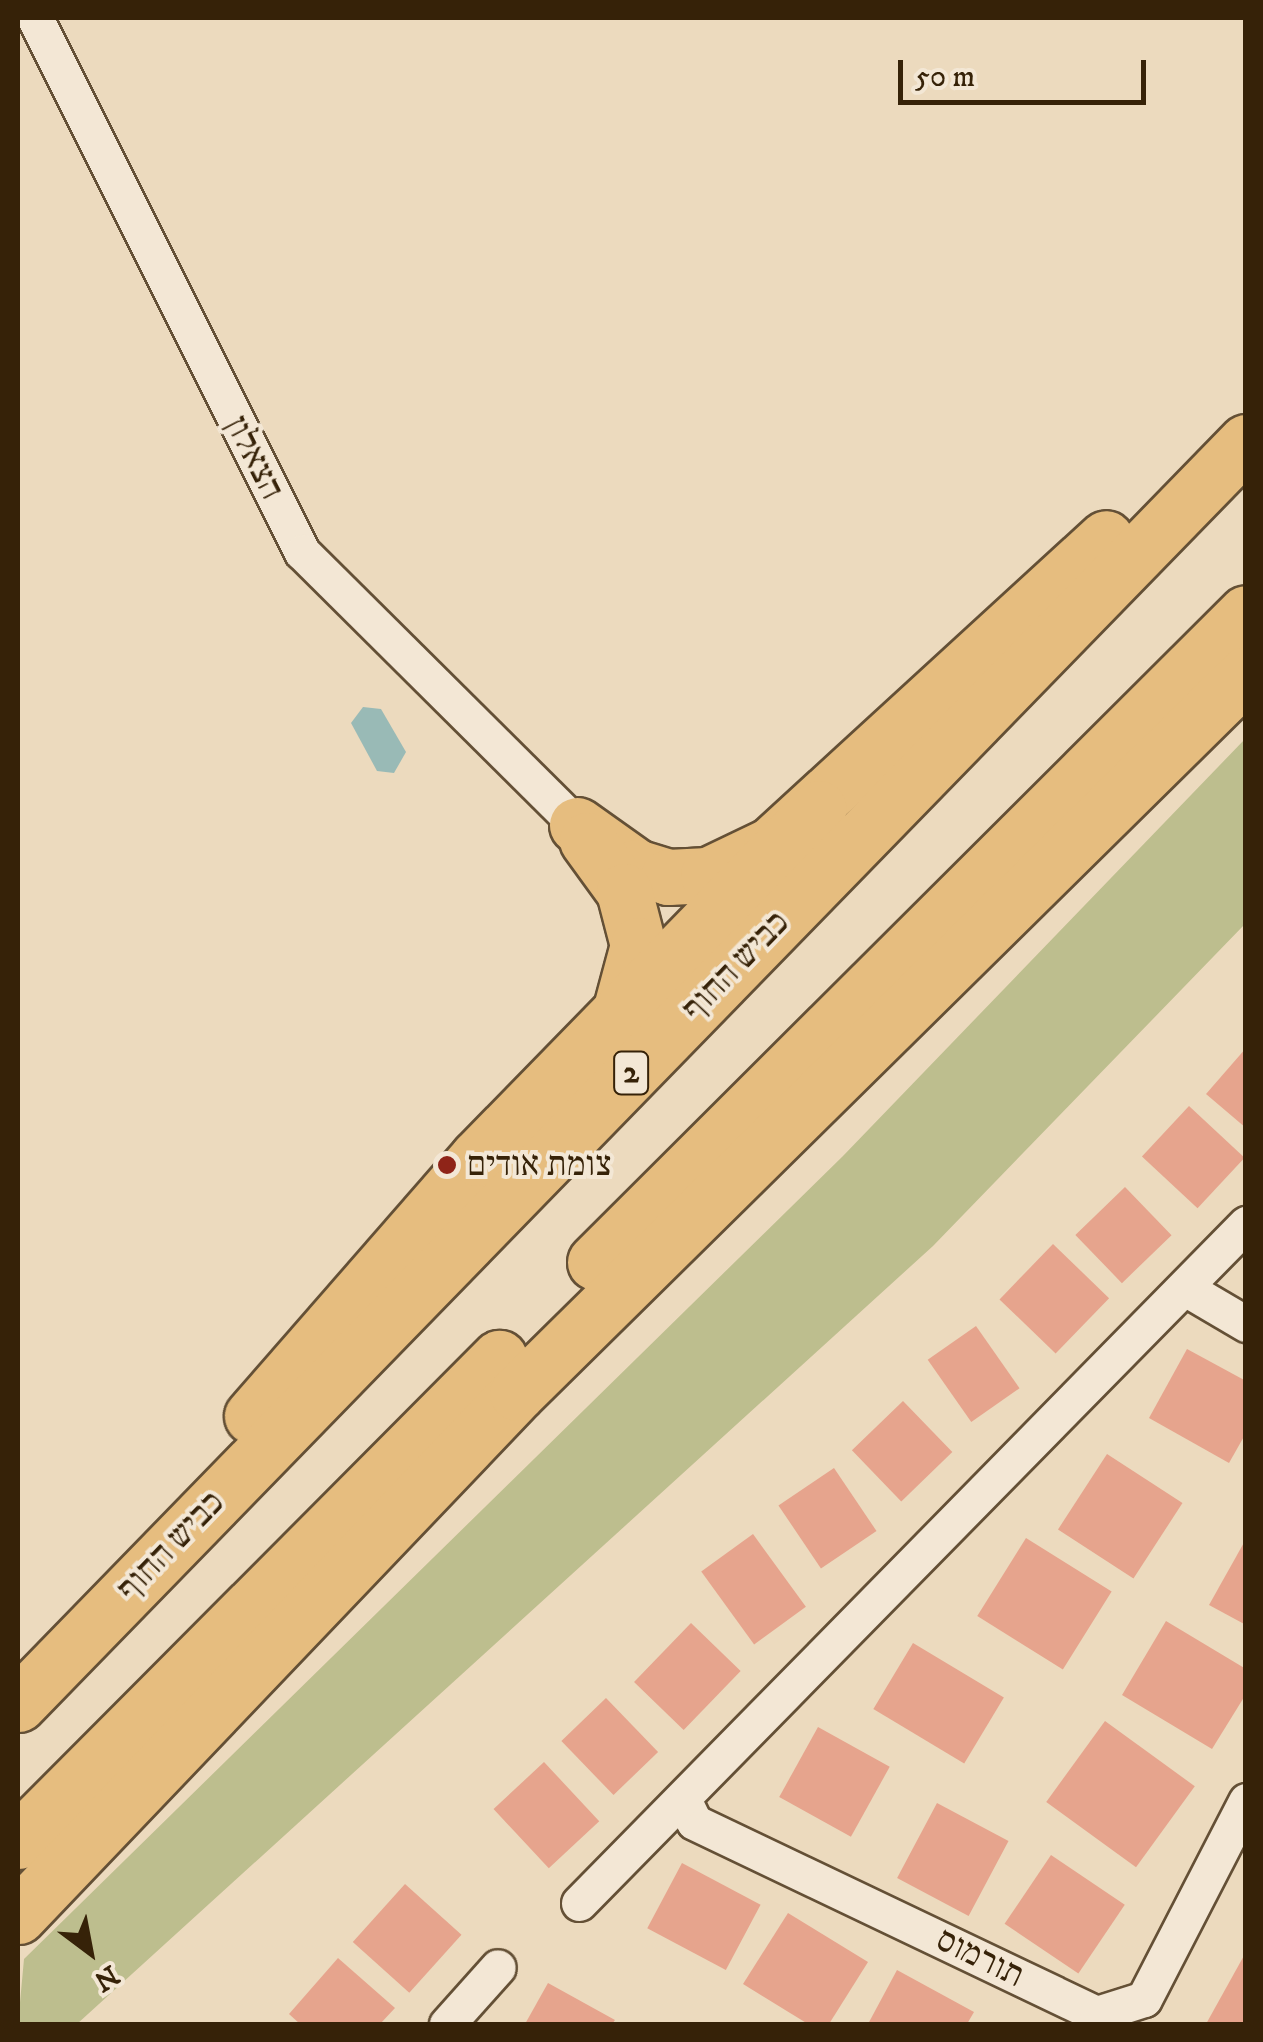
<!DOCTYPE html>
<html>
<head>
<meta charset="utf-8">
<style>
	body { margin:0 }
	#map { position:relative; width:1263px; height:2042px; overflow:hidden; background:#ecdabe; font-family:"IM FELL DW Pica","Frank Ruhl Libre",serif }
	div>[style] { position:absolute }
	.green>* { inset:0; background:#bdbe8e }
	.water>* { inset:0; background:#99bab6 }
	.building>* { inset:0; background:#e6a48d; transform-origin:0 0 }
	.roads { filter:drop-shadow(2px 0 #645036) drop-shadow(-2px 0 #645036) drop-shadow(0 2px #645036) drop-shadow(0 -2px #645036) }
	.minor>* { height:35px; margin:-17.5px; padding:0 17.5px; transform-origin:17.5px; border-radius:17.5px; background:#f3e7d5 }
	.motorway>* { height:55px; margin:-27.5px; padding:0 27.5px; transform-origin:27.5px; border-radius:27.5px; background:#e6bd7f }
	.dots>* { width:28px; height:28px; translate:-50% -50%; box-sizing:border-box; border:5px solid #f3e7d5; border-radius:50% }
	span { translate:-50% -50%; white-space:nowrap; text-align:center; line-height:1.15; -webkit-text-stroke:8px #f3e7d5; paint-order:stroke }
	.shield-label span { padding:2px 8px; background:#f3e7d5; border:2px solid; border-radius:8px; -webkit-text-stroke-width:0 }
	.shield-label { font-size:32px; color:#362208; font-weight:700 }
	.street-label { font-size:35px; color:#362208 }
	.poi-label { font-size:35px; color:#362208 }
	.left { translate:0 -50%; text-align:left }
	.frame { position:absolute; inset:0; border:20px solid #362208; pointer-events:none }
	.north { position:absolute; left:40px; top:1902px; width:100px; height:100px; -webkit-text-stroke:8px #f3e7d5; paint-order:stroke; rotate:148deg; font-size:28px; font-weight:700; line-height:40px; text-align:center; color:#362208 }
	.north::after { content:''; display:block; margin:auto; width:35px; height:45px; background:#362208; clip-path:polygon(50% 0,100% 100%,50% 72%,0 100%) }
	.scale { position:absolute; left:898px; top:60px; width:248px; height:45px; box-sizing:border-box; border:5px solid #362208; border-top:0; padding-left:12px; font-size:30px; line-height:35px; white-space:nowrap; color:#362208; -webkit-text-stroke:8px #f3e7d5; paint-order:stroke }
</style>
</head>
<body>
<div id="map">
	<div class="green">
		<div style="clip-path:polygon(1245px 739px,1245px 924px,933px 1246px,77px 2024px,18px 2024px,24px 1959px,843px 1156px)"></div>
	</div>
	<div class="water">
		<div style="clip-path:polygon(363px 707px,381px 709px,406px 752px,394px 773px,377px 771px,351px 723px)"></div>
	</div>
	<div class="building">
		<div style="clip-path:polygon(1246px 1048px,1246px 1128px,1206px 1094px)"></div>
		<div style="left:1189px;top:1106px;width:76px;height:69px;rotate:43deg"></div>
		<div style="left:1125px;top:1187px;width:67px;height:69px;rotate:46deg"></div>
		<div style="left:1053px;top:1244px;width:78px;height:77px;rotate:44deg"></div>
		<div style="left:976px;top:1326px;width:76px;height:59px;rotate:55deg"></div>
		<div style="clip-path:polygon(1187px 1349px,1246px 1381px,1246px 1433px,1229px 1463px,1149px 1418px)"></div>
		<div style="left:903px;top:1401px;width:71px;height:71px;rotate:46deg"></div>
		<div style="left:1107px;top:1454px;width:90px;height:90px;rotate:33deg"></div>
		<div style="left:834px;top:1468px;width:76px;height:67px;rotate:56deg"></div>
		<div style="left:753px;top:1534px;width:90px;height:64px;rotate:54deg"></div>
		<div style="left:1026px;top:1538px;width:101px;height:92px;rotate:32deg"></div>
		<div style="clip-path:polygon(1246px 1539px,1246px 1625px,1209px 1605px)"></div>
		<div style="clip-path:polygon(1166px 1621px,1246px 1669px,1246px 1694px,1212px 1749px,1122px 1695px)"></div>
		<div style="left:691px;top:1623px;width:69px;height:82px;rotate:44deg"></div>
		<div style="left:913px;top:1643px;width:106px;height:77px;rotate:31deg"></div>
		<div style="left:606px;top:1698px;width:75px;height:62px;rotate:46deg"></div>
		<div style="left:1105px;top:1721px;width:111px;height:100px;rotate:36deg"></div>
		<div style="left:818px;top:1727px;width:82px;height:80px;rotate:29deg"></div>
		<div style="left:544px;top:1762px;width:81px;height:69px;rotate:47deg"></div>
		<div style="left:937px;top:1803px;width:81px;height:85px;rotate:28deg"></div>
		<div style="left:1051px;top:1855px;width:89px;height:83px;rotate:34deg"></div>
		<div style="left:682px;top:1863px;width:89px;height:74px;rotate:28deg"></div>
		<div style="left:405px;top:1884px;width:76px;height:78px;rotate:42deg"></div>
		<div style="clip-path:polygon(788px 1913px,868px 1962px,829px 2024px,808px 2024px,743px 1984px)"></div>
		<div style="clip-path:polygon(1246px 1952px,1246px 2024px,1206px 2024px)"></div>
		<div style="clip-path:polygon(338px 1958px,395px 2008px,380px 2024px,300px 2024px,289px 2014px)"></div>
		<div style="clip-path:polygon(897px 1970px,974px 2012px,967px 2024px,868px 2024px)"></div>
		<div style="clip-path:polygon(548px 1983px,615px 2020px,612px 2024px,525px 2024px)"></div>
	</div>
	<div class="roads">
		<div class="minor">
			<div style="left:35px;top:18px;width:597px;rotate:63.43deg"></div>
			<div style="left:302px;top:552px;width:387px;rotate:44.8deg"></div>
			<div style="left:1185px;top:1288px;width:71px;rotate:30.5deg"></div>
			<div style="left:683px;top:1799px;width:25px;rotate:64deg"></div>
			<div style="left:694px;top:1822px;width:446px;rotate:25.5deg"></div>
			<div style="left:1097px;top:2014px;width:49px;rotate:-17.7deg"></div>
			<div style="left:1144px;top:1999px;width:223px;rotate:-62.7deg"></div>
			<div style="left:579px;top:1903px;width:952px;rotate:-45.51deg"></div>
			<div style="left:447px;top:2024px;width:76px;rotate:-48.2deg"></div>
		</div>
		<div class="motorway">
			<div style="left:577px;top:825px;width:72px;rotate:35.4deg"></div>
			<div style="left:636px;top:867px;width:34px;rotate:17deg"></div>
			<div style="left:668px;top:877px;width:40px;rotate:-2.9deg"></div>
			<div style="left:708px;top:875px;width:70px;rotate:-25.5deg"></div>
			<div style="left:771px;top:845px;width:454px;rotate:-42.5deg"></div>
			<div style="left:587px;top:840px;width:63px;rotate:54deg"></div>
			<div style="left:624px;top:891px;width:56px;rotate:75.5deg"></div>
			<div style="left:638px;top:945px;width:69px;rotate:105deg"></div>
			<div style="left:595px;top:1262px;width:919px;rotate:-44.91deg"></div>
			<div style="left:252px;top:1416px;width:342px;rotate:-48.9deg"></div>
			<div style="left:477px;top:1158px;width:489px;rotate:-45.7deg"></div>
			<div style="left:18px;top:1704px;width:1761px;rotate:-45.78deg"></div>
			<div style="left:18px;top:1841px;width:682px;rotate:-45.12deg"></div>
			<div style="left:18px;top:1916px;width:723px;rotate:-46.35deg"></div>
			<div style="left:517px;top:1393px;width:1024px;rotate:-44.6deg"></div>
		</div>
	</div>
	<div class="dots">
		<div style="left:447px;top:1165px;background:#8f2418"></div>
	</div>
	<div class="shield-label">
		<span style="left:631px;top:1073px">2</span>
	</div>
	<div class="street-label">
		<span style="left:254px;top:458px;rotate:63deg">הצאלון</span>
		<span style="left:736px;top:966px;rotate:-46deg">כביש החוף</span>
		<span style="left:171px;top:1546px;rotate:-46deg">כביש החוף</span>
		<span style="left:980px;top:1958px;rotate:26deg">תורמוס</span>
	</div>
	<div class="poi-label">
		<span class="left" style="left:467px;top:1165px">צומת אודים</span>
	</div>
	<div class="frame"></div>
	<div class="north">N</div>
	<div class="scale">50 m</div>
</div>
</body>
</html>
